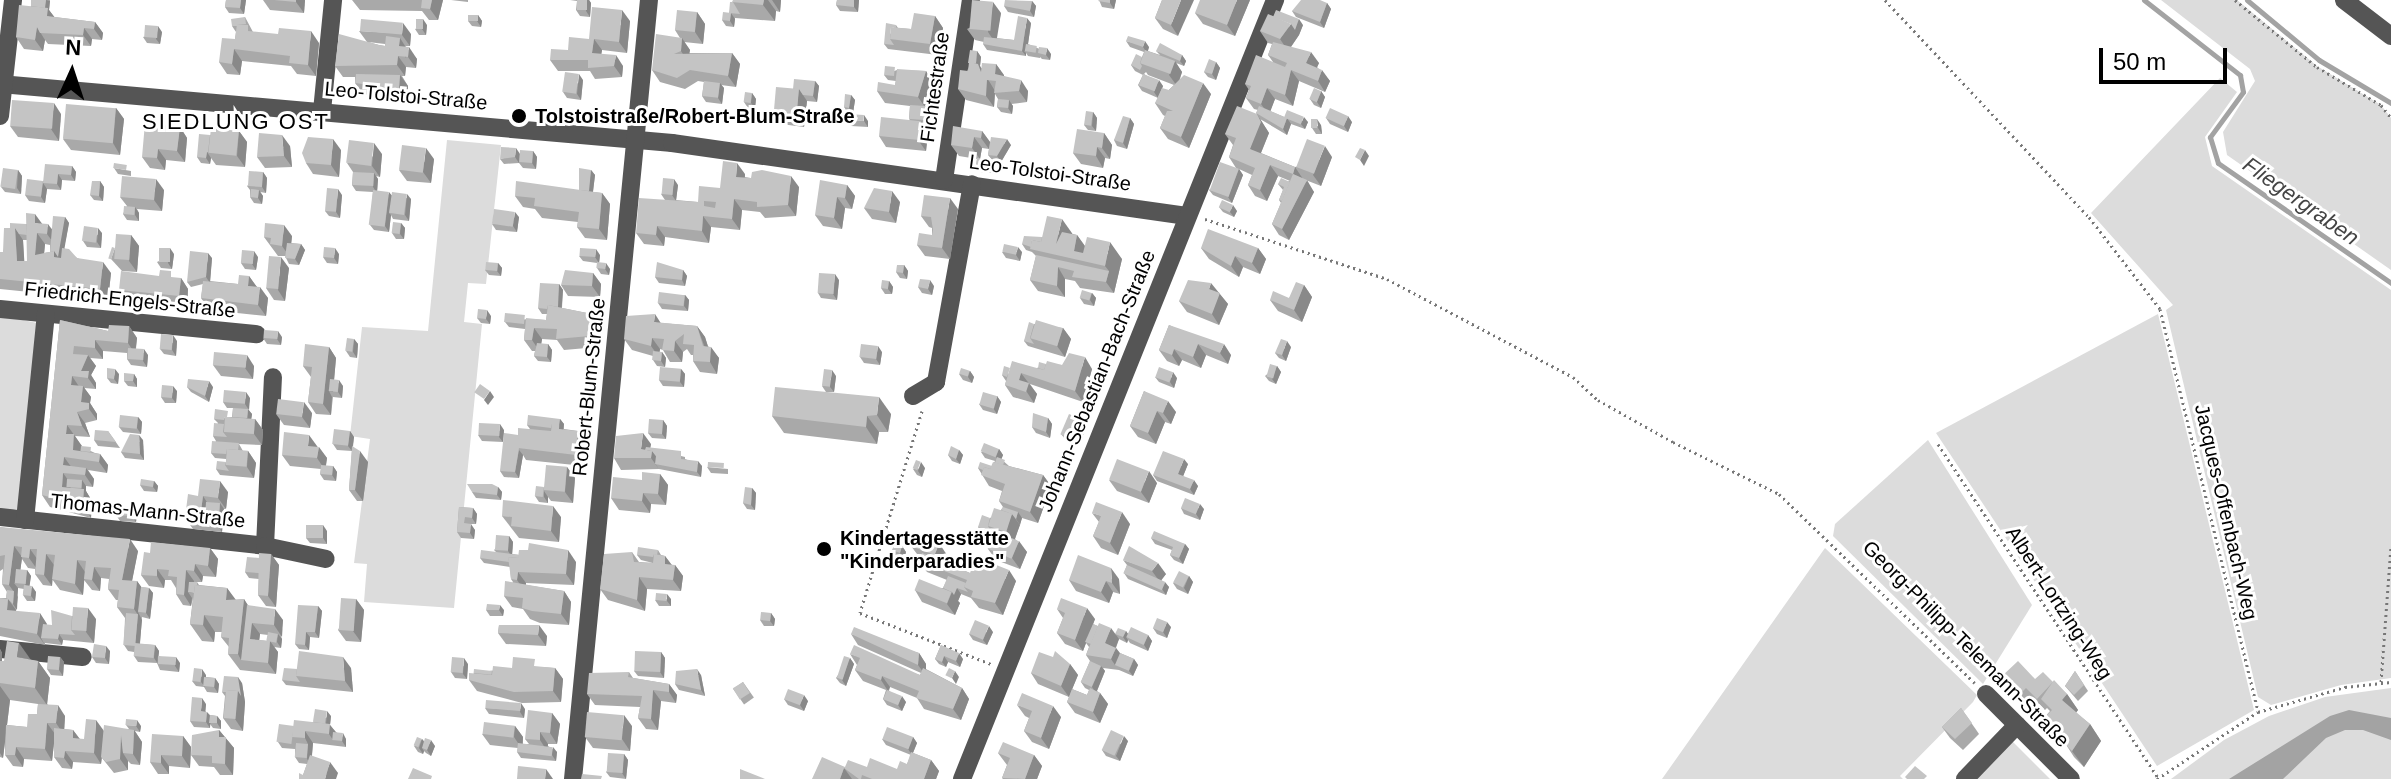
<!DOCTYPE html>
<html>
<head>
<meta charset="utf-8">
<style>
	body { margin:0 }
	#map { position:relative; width:2391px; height:779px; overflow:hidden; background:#fff; font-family:Helvetica,sans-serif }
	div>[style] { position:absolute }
	.green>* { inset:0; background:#dcdcdc }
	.water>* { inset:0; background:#a3a3a3 }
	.stream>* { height:5px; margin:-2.5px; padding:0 2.5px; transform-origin:2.5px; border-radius:2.5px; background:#a3a3a3 }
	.path>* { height:3px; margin-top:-1.5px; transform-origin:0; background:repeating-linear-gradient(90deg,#777 0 2px,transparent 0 6px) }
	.minor>* { height:18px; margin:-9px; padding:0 9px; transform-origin:9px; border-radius:9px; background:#555 }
	.wall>* { inset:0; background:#a9a9a9; transform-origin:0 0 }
	.shaded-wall>* { inset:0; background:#898989 }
	.building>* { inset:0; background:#c4c4c4; transform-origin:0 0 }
	.dots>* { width:22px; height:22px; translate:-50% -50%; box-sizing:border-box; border:4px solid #fff; border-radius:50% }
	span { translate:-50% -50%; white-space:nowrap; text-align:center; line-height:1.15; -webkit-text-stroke:6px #fff; paint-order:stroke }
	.street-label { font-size:20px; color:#000 }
	.poi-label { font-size:20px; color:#000; font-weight:700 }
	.left { translate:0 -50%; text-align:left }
	.neighbourhood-label { font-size:22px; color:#000; letter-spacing:2px }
	.water-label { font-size:22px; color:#444; font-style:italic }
	.north { position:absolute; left:32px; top:32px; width:80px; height:80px; -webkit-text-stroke:6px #fff; paint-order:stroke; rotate:3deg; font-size:22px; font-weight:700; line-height:32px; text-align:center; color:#000 }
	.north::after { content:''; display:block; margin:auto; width:28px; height:36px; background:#000; clip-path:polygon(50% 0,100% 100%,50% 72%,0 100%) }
	.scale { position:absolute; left:2099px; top:48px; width:128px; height:36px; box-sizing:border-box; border:4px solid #000; border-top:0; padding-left:10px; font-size:24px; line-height:28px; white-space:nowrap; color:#000; -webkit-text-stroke:6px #fff; paint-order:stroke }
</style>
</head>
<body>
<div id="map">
	<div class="green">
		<div style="clip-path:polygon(2161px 0,2237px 0,2317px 66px,2381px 105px,2391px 118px,2391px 270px,2227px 155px,2223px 132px,2255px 81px,2250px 69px)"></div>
		<div style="clip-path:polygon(2220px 78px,2237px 92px,2205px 137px,2212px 166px,2391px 290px,2391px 678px,2341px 685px,2271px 705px,2258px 697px,2166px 310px,2173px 305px,2091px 213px)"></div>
		<div style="clip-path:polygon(447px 140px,501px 145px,486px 284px,468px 283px,464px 322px,482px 324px,454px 608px,364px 602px,367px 564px,354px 563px,370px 439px,350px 436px,362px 327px,428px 331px)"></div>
		<div style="clip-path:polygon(2158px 314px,2254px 710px,2157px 766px,1936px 433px)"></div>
		<div style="clip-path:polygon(0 315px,37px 323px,19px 508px,13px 510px,0 509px)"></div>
		<div style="clip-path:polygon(1928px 440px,2032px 605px,1983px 684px,1833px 536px,1835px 524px)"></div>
		<div style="clip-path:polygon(1825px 548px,1977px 695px,1973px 702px,1900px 776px,1903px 779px,1662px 779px)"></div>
		<div style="clip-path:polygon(2391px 688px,2391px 779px,2171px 779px,2224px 740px,2269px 716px,2325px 697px)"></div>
		<div style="clip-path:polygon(2012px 741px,2050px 779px,1973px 779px)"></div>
	</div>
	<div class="water">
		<div style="clip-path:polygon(2349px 710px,2391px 718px,2391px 740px,2363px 730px,2345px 730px,2326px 738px,2283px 779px,2229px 779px,2330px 716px)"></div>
	</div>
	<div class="stream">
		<div style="left:2144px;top:0;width:122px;rotate:38deg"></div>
		<div style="left:2240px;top:75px;width:17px;rotate:80deg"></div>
		<div style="left:2243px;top:92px;width:56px;rotate:126.3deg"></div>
		<div style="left:2210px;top:137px;width:27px;rotate:73deg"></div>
		<div style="left:2218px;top:163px;width:211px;rotate:34.7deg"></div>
		<div style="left:2247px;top:0;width:94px;rotate:39.8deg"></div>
		<div style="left:2319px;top:60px;width:84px;rotate:30.8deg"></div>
	</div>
	<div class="path">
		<div style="left:1885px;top:0;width:298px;rotate:46.8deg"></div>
		<div style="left:2089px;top:217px;width:116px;rotate:52.3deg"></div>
		<div style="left:2160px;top:309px;width:415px;rotate:76.3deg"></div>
		<div style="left:2235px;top:0;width:106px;rotate:39.3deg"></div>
		<div style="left:2317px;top:67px;width:74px;rotate:30.7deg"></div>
		<div style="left:2381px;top:105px;width:16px;rotate:52deg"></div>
		<div style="left:1205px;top:219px;width:192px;rotate:18.2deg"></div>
		<div style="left:1387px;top:279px;width:210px;rotate:27.8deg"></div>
		<div style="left:1573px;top:377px;width:34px;rotate:43deg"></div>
		<div style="left:1598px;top:400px;width:86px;rotate:29.2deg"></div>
		<div style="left:1673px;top:442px;width:118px;rotate:26.1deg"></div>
		<div style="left:1779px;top:494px;width:272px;rotate:44deg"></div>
		<div style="left:922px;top:411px;width:211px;rotate:107.1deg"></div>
		<div style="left:860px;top:613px;width:141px;rotate:21.3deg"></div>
		<div style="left:1938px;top:444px;width:400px;rotate:56.6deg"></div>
		<div style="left:2381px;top:682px;width:137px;rotate:-85.8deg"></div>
		<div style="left:2157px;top:779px;width:121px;rotate:-33.6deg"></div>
		<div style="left:2258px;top:712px;width:91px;rotate:-16deg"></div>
		<div style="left:2345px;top:687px;width:46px;rotate:-6.2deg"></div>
	</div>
	<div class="minor">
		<div style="left:2344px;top:0;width:59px;rotate:37.5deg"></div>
		<div style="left:0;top:84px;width:675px;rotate:5.02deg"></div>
		<div style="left:672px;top:143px;width:520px;rotate:8.07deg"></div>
		<div style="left:322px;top:111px;width:112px;rotate:-84.3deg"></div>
		<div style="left:0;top:116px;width:117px;rotate:-83.6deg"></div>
		<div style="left:944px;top:180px;width:182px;rotate:-81.5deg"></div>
		<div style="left:0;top:309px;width:258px;rotate:5.6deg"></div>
		<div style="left:913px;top:396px;width:27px;rotate:-31deg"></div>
		<div style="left:936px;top:382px;width:201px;rotate:-79.7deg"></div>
		<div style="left:0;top:517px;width:267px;rotate:6.2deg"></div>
		<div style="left:265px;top:546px;width:169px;rotate:-87.3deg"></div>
		<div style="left:25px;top:520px;width:207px;rotate:-84.2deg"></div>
		<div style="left:265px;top:546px;width:62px;rotate:12deg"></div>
		<div style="left:0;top:649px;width:83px;rotate:5.5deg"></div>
		<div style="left:1986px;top:694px;width:120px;rotate:45deg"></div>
		<div style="left:573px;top:779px;width:783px;rotate:-84.43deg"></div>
		<div style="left:962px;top:779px;width:840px;rotate:-68.11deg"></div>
		<div style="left:1965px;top:779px;width:75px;rotate:-46.1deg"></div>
	</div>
	<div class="wall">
		<div style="clip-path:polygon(31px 0,50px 0,49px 10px,54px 17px,95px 22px,103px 33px,102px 40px,92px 39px,91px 46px,48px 44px,45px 40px,43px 51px,24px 49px,16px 37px,31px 6px)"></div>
		<div style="clip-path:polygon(226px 0,246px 0,244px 14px,229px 13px,225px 7px)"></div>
		<div style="clip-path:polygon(263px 0,305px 0,304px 13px,270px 10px)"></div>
		<div style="clip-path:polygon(352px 0,443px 0,438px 20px,429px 20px,422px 11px,360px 10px)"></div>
		<div style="clip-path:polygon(451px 0,468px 0,468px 2px)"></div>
		<div style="clip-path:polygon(570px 0,589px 0,591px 3px,590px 17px,580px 16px,576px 10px,577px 1px)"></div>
		<div style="clip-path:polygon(733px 0,781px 0,780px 12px,776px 11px,775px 21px,735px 18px,734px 27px,726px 26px,722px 20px,729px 13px,733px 2px)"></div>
		<div style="clip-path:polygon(837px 0,859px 0,858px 12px,840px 11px,836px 5px)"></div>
		<div style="clip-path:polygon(1099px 0,1116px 0,1114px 9px,1102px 7px)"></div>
		<div style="clip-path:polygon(1162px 0,1178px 36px,1163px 29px,1155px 18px)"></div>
		<div style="clip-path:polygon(1250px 0,1235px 36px,1203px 24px,1195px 13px)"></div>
		<div style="clip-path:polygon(1032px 1px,1036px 6px,1034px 17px,1008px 12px,1004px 6px)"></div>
		<div style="clip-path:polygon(1327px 3px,1331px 9px,1324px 28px,1296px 17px,1292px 11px)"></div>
		<div style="clip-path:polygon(697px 12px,705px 24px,703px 44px,684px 42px,690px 50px,689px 53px,732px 53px,740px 64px,736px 87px,721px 85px,724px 88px,722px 104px,706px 102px,702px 96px,704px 82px,698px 81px,685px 89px,660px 82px,652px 70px,680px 38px,675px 30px)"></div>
		<div style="clip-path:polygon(1001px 13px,996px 38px,1014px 40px,1031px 23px,1028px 44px,1051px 54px,1050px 60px,1042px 59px,1040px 57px,1040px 58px,1028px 56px,1026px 53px,1026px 56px,987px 50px,983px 44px,984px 42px,975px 40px,967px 29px)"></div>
		<div style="clip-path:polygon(478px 15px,482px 21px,481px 27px,472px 26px,468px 21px)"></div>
		<div style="clip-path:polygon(935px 16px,943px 28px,938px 55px,888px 49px,884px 44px,896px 25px,898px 28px,911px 29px)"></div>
		<div style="clip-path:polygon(245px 17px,253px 32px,319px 43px,316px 76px,297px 74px,291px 66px,242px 61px,240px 75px,227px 74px,219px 62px,235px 39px,236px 32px,232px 26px)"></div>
		<div style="clip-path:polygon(630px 21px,627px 53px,602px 50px,601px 54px,623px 66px,622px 77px,595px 79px,590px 71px,558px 71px,550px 60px,589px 39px)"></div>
		<div style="clip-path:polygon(427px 25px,426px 35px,419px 35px,415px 29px)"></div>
		<div style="clip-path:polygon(1303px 25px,1299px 35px,1291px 47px,1319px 63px,1317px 67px,1330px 81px,1325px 92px,1299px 81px,1293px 106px,1275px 99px,1270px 111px,1284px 117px,1308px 122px,1305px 129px,1291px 124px,1287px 135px,1260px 119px,1256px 113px,1258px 110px,1254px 109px,1246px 98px,1249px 90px,1245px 84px,1273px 62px,1268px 55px,1272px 44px,1268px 43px,1260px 31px)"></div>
		<div style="clip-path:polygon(evenodd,359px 31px,411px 34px,410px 46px,405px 46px,417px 59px,416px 68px,406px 67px,405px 76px,402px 76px,408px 86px,407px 100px,363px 94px,355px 83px,355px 77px,343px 77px,335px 66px,367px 42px,359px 31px,368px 42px,385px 44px,385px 46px,379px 45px,368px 42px)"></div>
		<div style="clip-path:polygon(162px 32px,160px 44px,147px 43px,143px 37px)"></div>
		<div style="clip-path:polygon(1126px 41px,1149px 47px,1148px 51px,1160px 55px,1156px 51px,1182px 55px,1186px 61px,1184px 66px,1176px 63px,1182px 72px,1180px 79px,1211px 94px,1189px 148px,1168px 139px,1160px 128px,1165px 116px,1163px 115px,1155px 103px,1174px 85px,1148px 75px,1146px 72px,1144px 74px,1163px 86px,1158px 98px,1142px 91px,1138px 85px,1143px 75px,1135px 71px,1131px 65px,1142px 57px,1144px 52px,1130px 47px)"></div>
		<div style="clip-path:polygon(977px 51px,981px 57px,980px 66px,981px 68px,996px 64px,1004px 76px,1028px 91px,1027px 102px,1011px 104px,1013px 106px,1012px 114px,1001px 112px,997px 107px,998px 99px,995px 94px,994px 107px,966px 100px,958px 89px)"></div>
		<div style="clip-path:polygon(1216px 62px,1220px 68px,1216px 80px,1208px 77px,1204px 72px)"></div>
		<div style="clip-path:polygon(897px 70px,926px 71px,933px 83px,926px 108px,929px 112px,927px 126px,923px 126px,928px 133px,926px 151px,886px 147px,879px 136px,910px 120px,909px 119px,910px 106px,885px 103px,877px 91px,895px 85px,896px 81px,888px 80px,884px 75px)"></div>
		<div style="clip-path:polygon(583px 80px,581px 100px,567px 98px,563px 92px)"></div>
		<div style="clip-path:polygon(815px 81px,819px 86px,817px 102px,807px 101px,804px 127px,781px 124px,773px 113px,793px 89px)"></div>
		<div style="clip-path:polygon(1321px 91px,1325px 97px,1321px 108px,1314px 105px,1310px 99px)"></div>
		<div style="clip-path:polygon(752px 93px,756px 99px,755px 108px,748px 108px,744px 102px)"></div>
		<div style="clip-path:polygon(851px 95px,855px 100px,853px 113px,848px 113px,844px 107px)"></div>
		<div style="clip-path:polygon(116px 108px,124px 119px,120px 155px,71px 150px,63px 139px)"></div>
		<div style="clip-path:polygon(1093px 112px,1097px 118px,1096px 131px,1088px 130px,1084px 125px)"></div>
		<div style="clip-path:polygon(61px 114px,59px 141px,18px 137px,10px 126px)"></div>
		<div style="clip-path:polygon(1257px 114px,1269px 133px,1261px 153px,1295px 167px,1332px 157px,1321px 186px,1303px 179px,1314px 192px,1289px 240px,1279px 235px,1272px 224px,1281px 203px,1279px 200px,1283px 190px,1278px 184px,1290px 181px,1278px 176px,1267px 201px,1255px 196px,1248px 185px,1252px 175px,1239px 169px,1243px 175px,1232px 203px,1213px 195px,1209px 190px,1236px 168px,1229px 157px,1233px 145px,1225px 134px)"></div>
		<div style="clip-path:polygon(1130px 118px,1134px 124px,1127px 149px,1117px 146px,1114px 140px)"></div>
		<div style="clip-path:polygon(1326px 118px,1352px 122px,1348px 132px,1330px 124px)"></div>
		<div style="clip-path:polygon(847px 120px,868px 121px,868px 127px,851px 126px)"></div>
		<div style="clip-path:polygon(1321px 125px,1322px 134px,1316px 134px,1312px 128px)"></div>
		<div style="clip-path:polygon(180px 127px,187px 138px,185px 162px,166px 160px,165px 170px,150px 168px,142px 157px)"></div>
		<div style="clip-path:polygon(239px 131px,247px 142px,245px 167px,216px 165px,211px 158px,210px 164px,201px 163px,197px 157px,210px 135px)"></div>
		<div style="clip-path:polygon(982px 131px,990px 142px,1011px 145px,1001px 162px,992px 160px,988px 155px,989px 149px,982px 148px,980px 159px,991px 165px,991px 173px,980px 172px,976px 166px,977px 159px,959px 156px,951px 145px)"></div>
		<div style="clip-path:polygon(1104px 133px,1112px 145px,1110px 159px,1105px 158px,1103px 168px,1081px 164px,1073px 153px)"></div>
		<div style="clip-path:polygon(290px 146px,292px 167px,265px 168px,257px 157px)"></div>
		<div style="clip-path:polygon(341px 150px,339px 177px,313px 174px,306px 163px)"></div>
		<div style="clip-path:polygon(533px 151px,537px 157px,536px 169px,523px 168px,519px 163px,504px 164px,500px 159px)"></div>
		<div style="clip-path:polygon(382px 154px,380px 177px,376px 176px,378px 179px,377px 191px,391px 195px,411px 199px,409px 221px,393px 219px,391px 215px,389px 232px,374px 230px,370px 225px,373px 192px,356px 191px,352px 185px,353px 172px,347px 163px)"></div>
		<div style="clip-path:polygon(434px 159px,431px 183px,407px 181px,399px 170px)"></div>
		<div style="clip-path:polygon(72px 166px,76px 172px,75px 181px,62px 180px,61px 190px,47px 189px,45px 203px,29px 201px,25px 195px,43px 181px)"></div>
		<div style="clip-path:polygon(114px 168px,131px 171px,131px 176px,118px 174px)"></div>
		<div style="clip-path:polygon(18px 170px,22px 176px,21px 194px,5px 192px,1px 187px)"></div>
		<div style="clip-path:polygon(591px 170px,595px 175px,593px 192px,602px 193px,610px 204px,607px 240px,585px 238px,577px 227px,578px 222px,542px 218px,535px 209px,523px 207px,515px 196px,579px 190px)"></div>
		<div style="clip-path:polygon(263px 172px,267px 178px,266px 193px,260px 192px,263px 196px,262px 204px,254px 203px,250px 197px,250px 190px,247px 186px)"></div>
		<div style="clip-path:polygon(745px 174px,745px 177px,799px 187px,796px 216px,765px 218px,760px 212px,742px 210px,740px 230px,711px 227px,709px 243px,665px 237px,664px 246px,644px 244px,636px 233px,665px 200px,661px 194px,678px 185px,676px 200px,698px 202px)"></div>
		<div style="clip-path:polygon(100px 181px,104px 187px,103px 201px,94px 200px,90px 195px)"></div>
		<div style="clip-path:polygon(847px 185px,855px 196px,852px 209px,845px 208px,842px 229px,823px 226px,815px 215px)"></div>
		<div style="clip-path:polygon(164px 190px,162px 211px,137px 209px,139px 213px,139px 221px,127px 220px,123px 214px,127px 206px,120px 197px)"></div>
		<div style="clip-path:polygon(342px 195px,340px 218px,329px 216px,325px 211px)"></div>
		<div style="clip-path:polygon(900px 202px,896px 223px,872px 219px,864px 208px)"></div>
		<div style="clip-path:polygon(1219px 207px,1237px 211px,1234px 217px,1223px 212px)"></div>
		<div style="clip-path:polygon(958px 209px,950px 259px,925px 256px,917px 245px,932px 235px,932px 228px,929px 227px,921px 216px)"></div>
		<div style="clip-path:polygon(evenodd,65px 217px,69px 223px,64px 248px,77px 258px,111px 273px,108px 300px,0 289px,0 252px,3px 252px,10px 228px,26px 224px,42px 224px,52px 229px,65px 217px,23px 240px,27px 240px,27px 261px,24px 261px,23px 240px,65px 217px,45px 244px,50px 245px,50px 252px,44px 253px,45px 244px)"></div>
		<div style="clip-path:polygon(519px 217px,517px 232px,496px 230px,492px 224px)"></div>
		<div style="clip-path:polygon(401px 223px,405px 228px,404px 239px,396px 239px,392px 233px)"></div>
		<div style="clip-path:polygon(102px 233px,101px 248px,87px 247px,83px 241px)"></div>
		<div style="clip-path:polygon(1073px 234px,1077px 235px,1085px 246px,1122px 259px,1114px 293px,1080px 288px,1075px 281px,1065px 279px,1065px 297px,1038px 291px,1030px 280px,1036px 256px,1032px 252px,1026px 250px,1022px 244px,1042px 237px)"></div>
		<div style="clip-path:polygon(131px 235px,139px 246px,137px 272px,122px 271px,111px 259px,115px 248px)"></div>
		<div style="clip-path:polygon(292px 236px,291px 243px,301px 244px,305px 250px,299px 265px,289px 264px,285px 256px,278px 256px,264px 237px)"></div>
		<div style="clip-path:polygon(1201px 248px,1258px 248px,1266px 259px,1260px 274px,1243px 267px,1239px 277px,1209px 259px)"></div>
		<div style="clip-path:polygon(1002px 252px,1022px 252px,1020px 261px,1006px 258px)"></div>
		<div style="clip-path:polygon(174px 254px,172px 269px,161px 268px,157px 262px)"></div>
		<div style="clip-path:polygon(339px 254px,338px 264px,327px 263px,323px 257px)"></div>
		<div style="clip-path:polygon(600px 255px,599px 263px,610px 269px,609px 275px,601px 274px,597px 268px,597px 263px,583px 261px,579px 256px)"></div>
		<div style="clip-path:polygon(258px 257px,256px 270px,245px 269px,241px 263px)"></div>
		<div style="clip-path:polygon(212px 258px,210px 281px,238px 284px,249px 276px,256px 286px,268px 298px,266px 316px,209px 310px,201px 298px,203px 284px,191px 287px,187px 282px)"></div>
		<div style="clip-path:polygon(498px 263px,502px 268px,501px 276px,489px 275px,485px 270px)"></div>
		<div style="clip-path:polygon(904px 265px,908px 271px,907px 279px,900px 278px,896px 272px)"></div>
		<div style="clip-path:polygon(289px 268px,285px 301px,274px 300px,266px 288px)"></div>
		<div style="clip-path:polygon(683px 270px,687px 276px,685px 286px,659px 283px,655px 277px)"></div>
		<div style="clip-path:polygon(593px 273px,601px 284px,600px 297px,568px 296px,561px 285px)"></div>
		<div style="clip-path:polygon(176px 278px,181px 278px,188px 289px,187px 307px,127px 301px,119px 290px)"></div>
		<div style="clip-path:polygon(839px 280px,837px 300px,821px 298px,818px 293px)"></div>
		<div style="clip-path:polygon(889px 281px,893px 287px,892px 294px,885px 294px,881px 288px)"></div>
		<div style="clip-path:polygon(559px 284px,563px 290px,562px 308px,592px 314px,600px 325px,598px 347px,564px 350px,557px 340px,542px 339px,541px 344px,548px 344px,552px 350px,551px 362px,538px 361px,534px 356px,535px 351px,532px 351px,524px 340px,525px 329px,509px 327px,505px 322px,528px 319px,546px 320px,547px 314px,542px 314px,538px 308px)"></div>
		<div style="clip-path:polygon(1304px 285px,1312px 297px,1302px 322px,1278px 311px,1270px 300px,1289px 298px)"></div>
		<div style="clip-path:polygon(934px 286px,932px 295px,922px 293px,918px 287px)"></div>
		<div style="clip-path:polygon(1218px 292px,1228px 304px,1219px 325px,1187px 312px,1179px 301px)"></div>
		<div style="clip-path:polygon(1092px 293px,1096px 298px,1094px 306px,1084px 304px,1080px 298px)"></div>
		<div style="clip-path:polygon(685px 295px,689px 300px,688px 311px,662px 309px,658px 303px)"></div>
		<div style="clip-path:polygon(491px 316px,490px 324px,481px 323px,477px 318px)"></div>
		<div style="clip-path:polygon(60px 320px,108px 331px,129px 326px,137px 338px,136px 349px,148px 355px,147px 367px,131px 365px,127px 359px,127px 353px,103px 351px,103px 359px,90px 358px,96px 366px,91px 375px,96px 383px,96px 389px,84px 388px,91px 397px,90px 403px,97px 414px,97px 420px,85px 423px,90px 437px,75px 436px,82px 447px,95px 453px,100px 454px,108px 465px,107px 473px,88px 470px,94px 479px,93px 487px,86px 486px,86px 491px,92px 501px,91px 518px,50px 507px,42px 495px)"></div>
		<div style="clip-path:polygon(661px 323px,697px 326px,705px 337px,708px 346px,719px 358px,717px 374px,700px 372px,693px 361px,693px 355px,691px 355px,687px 349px,683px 352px,682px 362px,670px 362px,663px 350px,660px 349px,659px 352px,662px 352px,666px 358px,665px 367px,657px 366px,653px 360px,653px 356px,632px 350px,624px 339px)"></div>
		<div style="clip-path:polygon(1034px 324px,1063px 328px,1071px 339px,1065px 357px,1028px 346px,1024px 341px)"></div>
		<div style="clip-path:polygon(1169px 325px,1231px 355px,1228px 364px,1206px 355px,1201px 368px,1182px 360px,1179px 366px,1167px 361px,1159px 350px)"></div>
		<div style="clip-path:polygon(282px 337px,281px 345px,267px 344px,263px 338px)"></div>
		<div style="clip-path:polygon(354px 339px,358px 344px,357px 358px,350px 357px,346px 351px)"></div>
		<div style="clip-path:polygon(177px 341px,176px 356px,164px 354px,160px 349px)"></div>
		<div style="clip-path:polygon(329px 347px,336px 358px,334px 380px,343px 386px,342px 398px,333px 397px,331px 415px,316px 414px,308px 402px,311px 377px,303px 366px)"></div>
		<div style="clip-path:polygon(1291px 347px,1286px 361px,1279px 358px,1275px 353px)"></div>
		<div style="clip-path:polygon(882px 352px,880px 365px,864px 363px,860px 357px)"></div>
		<div style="clip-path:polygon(1046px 364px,1062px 365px,1092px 369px,1083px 402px,1030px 384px,1037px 394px,1034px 403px,1013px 397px,1005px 385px,1006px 381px,1002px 375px,1037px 368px)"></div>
		<div style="clip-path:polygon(213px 365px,254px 366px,253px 379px,221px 376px)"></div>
		<div style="clip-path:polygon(1277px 366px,1281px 372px,1276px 384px,1269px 381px,1265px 376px)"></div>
		<div style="clip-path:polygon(681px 369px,685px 374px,684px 387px,663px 386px,659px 380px)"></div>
		<div style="clip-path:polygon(970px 371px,974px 377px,972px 383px,963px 380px,959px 374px)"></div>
		<div style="clip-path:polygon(119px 374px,118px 384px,111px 383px,107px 378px)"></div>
		<div style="clip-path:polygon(134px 374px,137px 379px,137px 387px,128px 386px,124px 381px)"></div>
		<div style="clip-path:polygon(836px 376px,834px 392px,826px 392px,822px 386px)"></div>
		<div style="clip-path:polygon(1155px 377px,1177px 378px,1174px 388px,1159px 382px)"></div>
		<div style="clip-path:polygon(187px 387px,213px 387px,209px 402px,191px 392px)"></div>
		<div style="clip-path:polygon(177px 391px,176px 403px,165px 403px,161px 397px)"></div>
		<div style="clip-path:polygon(1144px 391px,1176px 412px,1171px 424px,1165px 422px,1156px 444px,1138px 437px,1130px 426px)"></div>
		<div style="clip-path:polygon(997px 396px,1001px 402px,997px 414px,983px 410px,979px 404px)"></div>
		<div style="clip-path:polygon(250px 398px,248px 410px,252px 414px,251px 419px,255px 419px,263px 430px,262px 445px,239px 444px,243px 451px,248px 451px,256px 463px,254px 478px,220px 475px,216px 469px,226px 462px,226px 459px,215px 458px,211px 453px,216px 441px,213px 436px,218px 423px,214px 419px,232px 417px,233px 408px,227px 408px,223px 402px)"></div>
		<div style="clip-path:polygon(312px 413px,310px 428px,284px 425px,276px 414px)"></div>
		<div style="clip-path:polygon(891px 414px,888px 432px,879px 432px,877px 444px,784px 433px,772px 416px)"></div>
		<div style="clip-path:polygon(138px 417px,142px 422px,141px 434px,123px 432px,119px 427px)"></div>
		<div style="clip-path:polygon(1048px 418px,1052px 424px,1050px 438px,1036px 433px,1032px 427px)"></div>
		<div style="clip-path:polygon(560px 419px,564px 424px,564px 429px,578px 431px,586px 442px,584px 466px,526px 460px,523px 455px,519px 478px,504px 477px,500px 471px,518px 435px,530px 429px,527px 425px)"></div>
		<div style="clip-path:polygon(663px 420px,667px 426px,666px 439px,652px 438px,648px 433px)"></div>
		<div style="clip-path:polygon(1083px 420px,1087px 425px,1080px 445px,1065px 439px,1061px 434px)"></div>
		<div style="clip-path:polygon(504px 430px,503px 442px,482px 441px,478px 435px)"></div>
		<div style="clip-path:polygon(108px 431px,120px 448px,98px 446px,94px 440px)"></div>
		<div style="clip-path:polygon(350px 431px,354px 437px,353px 447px,368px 462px,363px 501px,357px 501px,349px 490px,352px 451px,337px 450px,333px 444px)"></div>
		<div style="clip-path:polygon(143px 440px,144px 460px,125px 458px,121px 452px)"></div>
		<div style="clip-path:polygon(651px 444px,650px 448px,685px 457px,685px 459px,702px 466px,701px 477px,659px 469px,621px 470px,614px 458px)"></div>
		<div style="clip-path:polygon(317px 446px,327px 458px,326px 466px,333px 466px,337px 472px,336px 481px,324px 480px,320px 474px,321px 469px,290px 466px,282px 455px)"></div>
		<div style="clip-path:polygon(999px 449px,1003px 455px,1001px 459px,1009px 466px,1043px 475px,1051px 486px,1038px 523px,1022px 518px,1015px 539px,1027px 552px,1020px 569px,996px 560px,988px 549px,993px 537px,982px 533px,978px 527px,1001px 510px,1003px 507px,999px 501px,1002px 491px,989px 486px,978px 468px,992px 466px,995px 461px,985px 458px,981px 452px)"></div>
		<div style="clip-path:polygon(959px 450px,963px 455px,960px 464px,952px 461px,948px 455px)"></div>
		<div style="clip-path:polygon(1188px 464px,1183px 476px,1198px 486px,1194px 495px,1157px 481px,1153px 475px)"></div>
		<div style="clip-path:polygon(567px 467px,575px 478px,573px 503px,551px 501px,548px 497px,548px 503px,539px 502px,535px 496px,544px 487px)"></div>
		<div style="clip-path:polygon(707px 467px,728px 469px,728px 474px,711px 473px)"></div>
		<div style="clip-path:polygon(925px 468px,922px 477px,917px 475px,913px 469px)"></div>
		<div style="clip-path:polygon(660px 474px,668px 485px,666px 505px,651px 504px,650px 513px,619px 510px,611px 498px,642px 480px)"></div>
		<div style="clip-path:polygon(1109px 480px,1157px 483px,1149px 503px,1117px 491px)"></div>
		<div style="clip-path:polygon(154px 481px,158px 486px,157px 492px,144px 491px,140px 485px)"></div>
		<div style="clip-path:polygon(498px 487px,502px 492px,501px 500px,476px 498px,472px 492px)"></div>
		<div style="clip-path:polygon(752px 488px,756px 493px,755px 510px,747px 509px,743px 503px)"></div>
		<div style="clip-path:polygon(228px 492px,226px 509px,224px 509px,222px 532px,193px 529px,185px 518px,198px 496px)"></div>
		<div style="clip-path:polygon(133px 507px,137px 513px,136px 522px,120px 521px,116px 515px)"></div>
		<div style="clip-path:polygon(459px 507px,473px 508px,477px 514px,476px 524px,468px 524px,475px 530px,474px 539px,461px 538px,457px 532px)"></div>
		<div style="clip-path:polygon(1181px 508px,1204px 509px,1200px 520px,1184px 514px)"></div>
		<div style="clip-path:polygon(1092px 513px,1130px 524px,1118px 555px,1101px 548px,1093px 536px,1099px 522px)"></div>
		<div style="clip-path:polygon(502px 516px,561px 517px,559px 542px,519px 538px)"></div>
		<div style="clip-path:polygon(0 527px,138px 551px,132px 581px,137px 581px,141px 587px,149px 588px,153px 593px,150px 619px,142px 617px,140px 644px,155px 645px,159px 651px,158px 656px,180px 663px,179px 672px,160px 670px,157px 663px,138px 662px,134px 656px,134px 652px,128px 651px,124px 645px,125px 618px,117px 607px,118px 600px,116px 600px,108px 589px,109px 579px,101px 578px,100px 591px,92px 590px,84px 580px,83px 595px,60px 590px,52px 579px,52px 586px,43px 585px,35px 574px,35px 569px,28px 568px,22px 559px,20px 570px,27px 570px,31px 576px,29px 586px,36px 592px,35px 601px,27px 601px,23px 595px,24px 589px,18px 588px,17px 595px,18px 597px,16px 611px,47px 625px,52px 625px,72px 616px,96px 619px,94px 643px,63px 640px,62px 645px,45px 643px,45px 645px,0 636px,0 598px,6px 598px,7px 592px,2px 584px,3px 569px,0 571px)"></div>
		<div style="clip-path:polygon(327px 531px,327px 544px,310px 543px,306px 538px)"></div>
		<div style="clip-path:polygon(509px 536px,513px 542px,512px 554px,576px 562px,574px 585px,526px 583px,526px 585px,564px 591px,571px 602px,569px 625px,540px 623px,530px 619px,523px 609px,512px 607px,504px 596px,513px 582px,511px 579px,510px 567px,484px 563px,480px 558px,496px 552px,494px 550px)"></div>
		<div style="clip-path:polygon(1151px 538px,1185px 544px,1189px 549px,1183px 564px,1174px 560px,1170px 555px,1172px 550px,1155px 544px)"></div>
		<div style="clip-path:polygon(902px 546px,906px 552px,904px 559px,896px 556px,892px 550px)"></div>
		<div style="clip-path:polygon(911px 546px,947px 555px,944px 562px,970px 573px,1016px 581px,1003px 615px,979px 608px,971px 598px,961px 594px,958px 601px,960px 603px,955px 615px,922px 602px,915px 590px,943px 588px,947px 580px,927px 572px,919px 561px,920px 558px)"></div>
		<div style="clip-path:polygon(evenodd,210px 548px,218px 559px,216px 577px,203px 576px,202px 582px,194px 582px,197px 582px,199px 585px,227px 588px,235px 600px,244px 599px,247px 605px,283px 620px,281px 636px,282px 639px,281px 648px,274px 647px,278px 652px,276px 674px,240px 670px,228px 654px,229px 647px,221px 637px,222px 632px,215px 632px,214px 642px,202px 641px,190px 624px,193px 598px,191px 606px,183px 605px,176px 594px,176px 588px,171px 580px,165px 580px,164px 588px,149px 586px,141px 575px,150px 553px,210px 548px,260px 634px,268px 635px,267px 641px,259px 640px,260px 634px)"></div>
		<div style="clip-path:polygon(658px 550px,661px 555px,665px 556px,672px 565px,675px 565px,683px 576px,681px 591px,647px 589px,645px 611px,608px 600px,600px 589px,632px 552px,639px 562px,653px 563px,641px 560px,637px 555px)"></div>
		<div style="clip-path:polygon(271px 554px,279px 565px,276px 607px,266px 606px,258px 595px,259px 579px,249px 578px,245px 572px,259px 558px)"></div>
		<div style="clip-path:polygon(1123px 560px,1166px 574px,1161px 580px,1169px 587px,1166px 595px,1128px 579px,1124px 573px,1127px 565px)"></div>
		<div style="clip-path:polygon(1189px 576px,1193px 582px,1188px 594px,1177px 589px,1173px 583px)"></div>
		<div style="clip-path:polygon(1119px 579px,1120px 594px,1113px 592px,1109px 603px,1076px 591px,1069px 580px)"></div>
		<div style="clip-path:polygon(356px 599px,364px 610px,361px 642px,346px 641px,338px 630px)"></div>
		<div style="clip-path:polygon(671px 599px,671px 606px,659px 606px,655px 600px)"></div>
		<div style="clip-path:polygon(318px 606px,322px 611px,319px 638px,310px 637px,309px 650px,299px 649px,295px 644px)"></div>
		<div style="clip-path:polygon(1057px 609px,1095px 619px,1093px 624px,1115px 634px,1126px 631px,1128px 634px,1148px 635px,1152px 641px,1148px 651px,1130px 643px,1128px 640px,1127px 643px,1119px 639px,1116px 648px,1120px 653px,1134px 659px,1138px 665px,1133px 676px,1119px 670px,1103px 668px,1105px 671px,1097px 691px,1100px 693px,1108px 704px,1100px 723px,1075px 713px,1067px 702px,1069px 697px,1038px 684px,1031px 673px,1070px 664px,1078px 675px,1072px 689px,1087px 695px,1089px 690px,1085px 688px,1081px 682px,1090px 661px,1086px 655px,1089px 647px,1086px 643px,1083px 651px,1065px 644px,1057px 633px,1063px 618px)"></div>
		<div style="clip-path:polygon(486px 610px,504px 610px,503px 616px,490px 616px)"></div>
		<div style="clip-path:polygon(771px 613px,775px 619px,774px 626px,764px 626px,760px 620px)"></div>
		<div style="clip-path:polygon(499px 625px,547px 636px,546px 646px,506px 644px,498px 633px)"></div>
		<div style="clip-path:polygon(1171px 627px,1167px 638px,1157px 634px,1153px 628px)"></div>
		<div style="clip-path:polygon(993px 632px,987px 645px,973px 640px,969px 634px)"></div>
		<div style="clip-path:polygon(851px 634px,919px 653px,926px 664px,926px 669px,962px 688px,969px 699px,961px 720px,924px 709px,917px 698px,890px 687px,889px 691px,906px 702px,902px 711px,887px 705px,883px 699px,886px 690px,863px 681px,855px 670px,857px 665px,850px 654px,920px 675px,921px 673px,858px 645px)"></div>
		<div style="clip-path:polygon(941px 645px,963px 659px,960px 667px,948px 662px,946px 667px,939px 664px,935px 659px)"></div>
		<div style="clip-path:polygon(evenodd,0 649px,2px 653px,2px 661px,31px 660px,38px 661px,50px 678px,47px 704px,65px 716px,64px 729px,73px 730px,80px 739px,84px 739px,103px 731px,129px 729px,126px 725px,141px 726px,140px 732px,135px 731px,142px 742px,140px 765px,131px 764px,128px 761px,128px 770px,114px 773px,102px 758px,101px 764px,73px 762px,72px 769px,62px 768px,54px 757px,54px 743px,52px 761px,24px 759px,23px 767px,13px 766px,5px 755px,5px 742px,3px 758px,0 757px,0 649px,10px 700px,38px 704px,37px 714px,27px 727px,7px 725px,10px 700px)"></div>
		<div style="clip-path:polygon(110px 651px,109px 664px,96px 663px,92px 657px)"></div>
		<div style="clip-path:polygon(661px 652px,665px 658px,664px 678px,638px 676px,634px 671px)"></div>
		<div style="clip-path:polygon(60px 657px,64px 662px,63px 676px,51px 675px,47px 669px)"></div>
		<div style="clip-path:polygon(850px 658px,854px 664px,846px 686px,840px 683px,836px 678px)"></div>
		<div style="clip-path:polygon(468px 664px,467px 679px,455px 678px,451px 672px)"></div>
		<div style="clip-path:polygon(540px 667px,555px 668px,563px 679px,561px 702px,522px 703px,477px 691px,469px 680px,474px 673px,512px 668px)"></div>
		<div style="clip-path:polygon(351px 668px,353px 692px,286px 685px,282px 680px,297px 669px)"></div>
		<div style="clip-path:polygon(2075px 671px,2088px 691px,2078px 701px,2065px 686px)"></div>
		<div style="clip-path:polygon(629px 672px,633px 678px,669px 684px,677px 695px,676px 703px,661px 701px,658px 730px,646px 729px,638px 718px,640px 707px,595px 705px,587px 694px)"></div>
		<div style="clip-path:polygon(206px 675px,206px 677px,215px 678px,219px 684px,218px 693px,207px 692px,204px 687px,196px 686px,192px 681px)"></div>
		<div style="clip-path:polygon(701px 675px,705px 696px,679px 690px,675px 684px)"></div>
		<div style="clip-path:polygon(2001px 677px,2035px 679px,2053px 682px,2067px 694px,2078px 710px,2076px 713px,2090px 724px,2101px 741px,2084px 767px,2074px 757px,2063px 740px,2055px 734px,2044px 718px,2050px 711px,2047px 708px,2045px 710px,2034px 699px,2027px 706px,2009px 688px)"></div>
		<div style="left:743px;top:682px;width:19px;height:12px;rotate:55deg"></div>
		<div style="clip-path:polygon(242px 683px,245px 702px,243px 731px,231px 729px,223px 718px,225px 696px,222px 692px)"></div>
		<div style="clip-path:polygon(784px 699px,808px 701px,804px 711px,788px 705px)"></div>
		<div style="clip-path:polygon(206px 704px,205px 711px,210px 715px,217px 716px,221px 721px,221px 729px,213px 728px,210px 724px,210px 728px,194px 727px,190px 721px)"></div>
		<div style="clip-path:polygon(1017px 705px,1061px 717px,1049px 749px,1032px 742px,1024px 731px,1029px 718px,1025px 716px)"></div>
		<div style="clip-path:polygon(485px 708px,525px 709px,524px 718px,489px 714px)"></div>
		<div style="clip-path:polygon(1961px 708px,1979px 734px,1963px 750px,1950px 738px,1942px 727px)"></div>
		<div style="clip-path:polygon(552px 713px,560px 724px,557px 744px,548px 744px,548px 746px,557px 752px,556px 761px,521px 758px,517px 752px,518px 748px,490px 745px,482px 734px,515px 726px,523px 737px,523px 744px,529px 744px,525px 739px)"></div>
		<div style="clip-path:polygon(331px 716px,330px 725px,336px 732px,346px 739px,346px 747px,313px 743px,312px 756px,338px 773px,299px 779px,303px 775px,307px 764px,299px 763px,295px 757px,295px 749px,282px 748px,278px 742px,294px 726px,313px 722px)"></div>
		<div style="clip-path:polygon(632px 726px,630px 751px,593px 748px,585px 737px)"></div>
		<div style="clip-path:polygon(219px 730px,234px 748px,233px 775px,220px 775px,214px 767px,199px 766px,191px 755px)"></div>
		<div style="clip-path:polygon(183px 736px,191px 747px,190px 768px,169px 766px,169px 774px,158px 774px,150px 762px)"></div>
		<div style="clip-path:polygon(913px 737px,917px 743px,913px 753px,931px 760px,939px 771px,936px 779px,812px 779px,845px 767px,897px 769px,907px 764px,911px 755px,886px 745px,882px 739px)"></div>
		<div style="clip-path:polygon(422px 739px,424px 741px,435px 746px,431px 756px,426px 753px,424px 751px,423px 754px,418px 752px,414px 746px)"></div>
		<div style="clip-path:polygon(1128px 741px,1120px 761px,1106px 756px,1102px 750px)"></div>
		<div style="clip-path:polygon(998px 753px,1034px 755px,1042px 766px,1037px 779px,1003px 779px,1002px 778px,1007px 765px)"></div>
		<div style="clip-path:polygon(624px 754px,628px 760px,626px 779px,610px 777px,606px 772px)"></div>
	</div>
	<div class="shaded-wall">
		<div style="clip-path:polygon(46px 0,50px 1px,49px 10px,56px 19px,47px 16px,44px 10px)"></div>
		<div style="clip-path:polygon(241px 0,246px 0,244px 14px,240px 8px)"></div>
		<div style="clip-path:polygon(296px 0,305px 0,304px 13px,296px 2px)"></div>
		<div style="clip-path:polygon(432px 0,443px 0,438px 20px,430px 9px)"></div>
		<div style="clip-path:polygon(587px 0,589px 0,591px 3px,590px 17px,586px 11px)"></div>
		<div style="clip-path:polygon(764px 0,768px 0,776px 11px,775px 21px,763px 5px)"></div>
		<div style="clip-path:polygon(772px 0,781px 0,780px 12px)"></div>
		<div style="clip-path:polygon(854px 0,859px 0,858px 12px,854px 7px)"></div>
		<div style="clip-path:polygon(1110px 0,1116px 0,1114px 9px,1110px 3px)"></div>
		<div style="clip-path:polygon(1181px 0,1194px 0,1178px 36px,1171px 25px)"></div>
		<div style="clip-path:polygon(1237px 0,1250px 0,1235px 36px,1227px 25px)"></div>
		<div style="clip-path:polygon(1032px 1px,1036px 6px,1034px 17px,1030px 11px)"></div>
		<div style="clip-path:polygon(993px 2px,1001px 13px,996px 44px,988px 32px)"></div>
		<div style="clip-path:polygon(1327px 3px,1331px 9px,1324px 28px,1320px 22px)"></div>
		<div style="clip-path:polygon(622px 10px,630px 21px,627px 53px,619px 42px)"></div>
		<div style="clip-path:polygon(697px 12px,705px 24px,703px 44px,695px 32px)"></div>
		<div style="clip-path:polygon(731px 13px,735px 19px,734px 27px,730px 21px)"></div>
		<div style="clip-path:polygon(478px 15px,482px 21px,481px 27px,477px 21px)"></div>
		<div style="clip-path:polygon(935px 16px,943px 28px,938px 55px,930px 44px)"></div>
		<div style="clip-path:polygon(1027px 18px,1031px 23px,1027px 51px,1024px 51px,1026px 53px,1026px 56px,1022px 51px)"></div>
		<div style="clip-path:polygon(423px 19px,427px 25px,426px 35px,422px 29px)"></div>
		<div style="clip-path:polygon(1299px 19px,1303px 25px,1299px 35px,1288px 51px,1280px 39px,1291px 24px)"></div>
		<div style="clip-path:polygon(95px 22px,103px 33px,102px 40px,94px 29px)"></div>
		<div style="clip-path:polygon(403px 23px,411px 34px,410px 46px,402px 35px)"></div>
		<div style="clip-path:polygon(158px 26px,162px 32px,160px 44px,156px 39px)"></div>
		<div style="clip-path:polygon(37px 27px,45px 40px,43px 51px,35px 40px)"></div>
		<div style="clip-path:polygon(84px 28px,92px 39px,91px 46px,83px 35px)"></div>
		<div style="clip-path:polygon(311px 31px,319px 43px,316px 76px,308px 65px)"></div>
		<div style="clip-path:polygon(400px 38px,407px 49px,406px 58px,399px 46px)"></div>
		<div style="clip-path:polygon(682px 38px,690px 50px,688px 62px,681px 51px)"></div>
		<div style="clip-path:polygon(594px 39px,602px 50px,600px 64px,592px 53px)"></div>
		<div style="clip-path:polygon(1145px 41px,1149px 47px,1147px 53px,1143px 47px)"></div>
		<div style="clip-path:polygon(409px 47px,417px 59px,416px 68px,408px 57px)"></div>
		<div style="clip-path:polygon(1047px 48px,1051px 54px,1050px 60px,1046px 55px)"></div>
		<div style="clip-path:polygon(234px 49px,242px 61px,240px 75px,232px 64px)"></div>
		<div style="clip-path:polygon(977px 51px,981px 57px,980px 66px,995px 91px,994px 107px,986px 96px,976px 64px)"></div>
		<div style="clip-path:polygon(1311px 52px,1319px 63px,1314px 74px,1306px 63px)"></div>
		<div style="clip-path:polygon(732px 53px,740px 64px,736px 87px,728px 76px)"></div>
		<div style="clip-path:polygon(616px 55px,623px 66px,622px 77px,614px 66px)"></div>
		<div style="clip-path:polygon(1182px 55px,1186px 61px,1184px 66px,1180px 61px)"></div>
		<div style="clip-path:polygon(398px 56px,406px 67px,405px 76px,397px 65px)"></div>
		<div style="clip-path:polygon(1175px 61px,1182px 72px,1177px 86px,1169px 75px)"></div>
		<div style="clip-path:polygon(1216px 62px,1220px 68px,1216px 80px,1212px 74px)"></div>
		<div style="clip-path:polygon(996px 64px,1004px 75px,1003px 86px,995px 74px)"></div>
		<div style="clip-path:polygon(1291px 70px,1299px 81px,1293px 106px,1285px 95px)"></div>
		<div style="clip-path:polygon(1322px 70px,1330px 81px,1325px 92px,1318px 81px)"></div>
		<div style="clip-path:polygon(926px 71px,933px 83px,926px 108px,929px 112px,927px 126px,923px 120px,925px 107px,918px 97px)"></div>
		<div style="clip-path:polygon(579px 74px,583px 80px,581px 100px,577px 94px)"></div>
		<div style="clip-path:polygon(400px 75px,408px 86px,407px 100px,399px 89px)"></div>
		<div style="clip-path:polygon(1021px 80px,1028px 91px,1027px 102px,1019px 91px)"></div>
		<div style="clip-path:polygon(1159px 80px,1163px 86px,1158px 98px,1154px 92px)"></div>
		<div style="clip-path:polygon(815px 81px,819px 86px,817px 102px,813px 96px)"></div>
		<div style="clip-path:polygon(720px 83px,724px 88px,722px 104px,718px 98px)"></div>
		<div style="clip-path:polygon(1203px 83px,1211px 94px,1189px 148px,1181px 137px)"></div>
		<div style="clip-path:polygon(1267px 88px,1275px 99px,1269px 115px,1261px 104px)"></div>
		<div style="clip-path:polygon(799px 89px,807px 101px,804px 127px,796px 116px)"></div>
		<div style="clip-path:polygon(1321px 91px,1325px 97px,1321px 108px,1317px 102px)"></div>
		<div style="clip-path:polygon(752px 93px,756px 99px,755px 108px,751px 103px)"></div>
		<div style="clip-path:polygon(851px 95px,855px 100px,853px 113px,849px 108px)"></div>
		<div style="clip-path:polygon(1009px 100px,1013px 106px,1012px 114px,1008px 108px)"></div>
		<div style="clip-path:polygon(54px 103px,61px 114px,59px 141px,51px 129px)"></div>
		<div style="clip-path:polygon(116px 108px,124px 119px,120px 155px,113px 143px)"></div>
		<div style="clip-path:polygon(1093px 112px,1097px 118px,1096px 131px,1092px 126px)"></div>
		<div style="clip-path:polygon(1257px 114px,1269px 133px,1258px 160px,1250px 149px)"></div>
		<div style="clip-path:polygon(864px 115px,868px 121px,868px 127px,864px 121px)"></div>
		<div style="clip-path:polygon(1348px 116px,1352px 122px,1348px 132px,1344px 126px)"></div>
		<div style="clip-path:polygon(1304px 117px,1308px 122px,1305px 129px,1301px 124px)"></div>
		<div style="clip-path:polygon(1130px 118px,1134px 124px,1127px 149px,1123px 143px)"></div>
		<div style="clip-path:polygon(1287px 118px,1291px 124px,1287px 135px,1283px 129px)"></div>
		<div style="clip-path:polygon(1317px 119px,1321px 125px,1322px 134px,1318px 128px)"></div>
		<div style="clip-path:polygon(921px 121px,928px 133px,926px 151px,918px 140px)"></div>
		<div style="clip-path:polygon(180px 127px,187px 138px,185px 162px,177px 151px)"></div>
		<div style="clip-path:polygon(239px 131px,247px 142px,245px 167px,237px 156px)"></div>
		<div style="clip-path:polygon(982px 131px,990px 142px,989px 149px,981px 138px)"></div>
		<div style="clip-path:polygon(1104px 133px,1112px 145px,1110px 159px,1102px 148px)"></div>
		<div style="clip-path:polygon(282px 135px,290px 146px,292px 167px,284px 156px)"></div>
		<div style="clip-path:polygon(974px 137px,982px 148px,980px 159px,972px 148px)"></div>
		<div style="clip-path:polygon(333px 139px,341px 150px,339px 177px,331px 165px)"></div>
		<div style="clip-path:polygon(1007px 139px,1011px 145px,1001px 162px,997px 156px)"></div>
		<div style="clip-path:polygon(374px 143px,382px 154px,380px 177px,372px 166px)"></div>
		<div style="clip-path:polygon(1325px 146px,1332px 157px,1321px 186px,1313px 175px)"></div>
		<div style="clip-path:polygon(1097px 147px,1105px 158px,1103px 168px,1096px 156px)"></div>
		<div style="clip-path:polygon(426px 148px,434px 159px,431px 183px,423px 172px)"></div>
		<div style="clip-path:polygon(516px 148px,520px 154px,519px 163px,515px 157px)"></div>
		<div style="clip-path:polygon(158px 149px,166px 160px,165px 170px,157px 158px)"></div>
		<div style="clip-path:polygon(1365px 150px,1369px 156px,1364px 166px,1360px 160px)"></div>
		<div style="clip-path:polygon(533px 151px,537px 157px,536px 169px,532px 163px)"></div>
		<div style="clip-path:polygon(207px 152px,211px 158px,210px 164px,206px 158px)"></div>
		<div style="clip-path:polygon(987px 159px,991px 165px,991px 173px,987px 167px)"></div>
		<div style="clip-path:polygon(737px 163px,745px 174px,744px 188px,736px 177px)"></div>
		<div style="clip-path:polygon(1270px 165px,1278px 176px,1267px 201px,1260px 190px)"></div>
		<div style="clip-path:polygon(72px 166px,76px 172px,75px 181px,71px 175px)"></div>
		<div style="clip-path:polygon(1295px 167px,1303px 179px,1293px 174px)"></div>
		<div style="clip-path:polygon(1239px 169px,1243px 175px,1232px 203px,1228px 197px)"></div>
		<div style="clip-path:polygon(18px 170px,22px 176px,21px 194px,17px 188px)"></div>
		<div style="clip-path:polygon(591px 170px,595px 175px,592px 199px,588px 193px)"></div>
		<div style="clip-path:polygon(263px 172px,267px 178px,266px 193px,262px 187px)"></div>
		<div style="clip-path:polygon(374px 173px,378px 179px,377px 193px,373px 187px)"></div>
		<div style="clip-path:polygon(58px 174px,62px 180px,61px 190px,57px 184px)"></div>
		<div style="clip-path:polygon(791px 176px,799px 187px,796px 216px,788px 205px)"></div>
		<div style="clip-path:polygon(156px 179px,164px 190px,162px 211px,154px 200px)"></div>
		<div style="clip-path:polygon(674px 179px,678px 185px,676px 201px,672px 195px)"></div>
		<div style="clip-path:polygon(1307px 180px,1314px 192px,1289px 240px,1282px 229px)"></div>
		<div style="clip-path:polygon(100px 181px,104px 187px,103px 201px,99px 196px)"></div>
		<div style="clip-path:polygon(43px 183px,47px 189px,45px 203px,41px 197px)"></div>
		<div style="clip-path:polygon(847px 185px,855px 196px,852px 209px,845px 198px)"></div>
		<div style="clip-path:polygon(338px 189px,342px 195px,340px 218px,336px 212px)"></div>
		<div style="clip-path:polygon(259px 190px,263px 196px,262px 204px,258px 198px)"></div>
		<div style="clip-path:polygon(892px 191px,900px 202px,896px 223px,889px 212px)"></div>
		<div style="clip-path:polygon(389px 192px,393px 197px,389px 213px,391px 215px,389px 232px,385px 226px)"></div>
		<div style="clip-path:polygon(602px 193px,610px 204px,607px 240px,599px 229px)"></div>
		<div style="clip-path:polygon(407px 194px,411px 199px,409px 221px,405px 215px)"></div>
		<div style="clip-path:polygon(837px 197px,845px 208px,842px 229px,834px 218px)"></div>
		<div style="clip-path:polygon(950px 198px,958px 209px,950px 259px,942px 248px)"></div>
		<div style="clip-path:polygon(734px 199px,742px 210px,740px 230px,732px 219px)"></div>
		<div style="clip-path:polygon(1233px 205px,1237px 211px,1234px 217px,1230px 212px)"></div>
		<div style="clip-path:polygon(135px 207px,139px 213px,139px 221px,135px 215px)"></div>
		<div style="clip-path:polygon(515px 212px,519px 217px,517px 232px,513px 226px)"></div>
		<div style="clip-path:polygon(35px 214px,43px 225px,35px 223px)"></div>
		<div style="clip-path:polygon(703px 216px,711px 227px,709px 243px,702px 231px)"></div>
		<div style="clip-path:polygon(65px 217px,69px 223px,62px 262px,54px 257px,54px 251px)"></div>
		<div style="clip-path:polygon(1062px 219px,1074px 236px,1056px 244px)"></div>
		<div style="clip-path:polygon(401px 223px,405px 228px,404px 239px,400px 234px)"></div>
		<div style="clip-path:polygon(48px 224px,56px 235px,55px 245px,47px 234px)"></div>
		<div style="clip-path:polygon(284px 225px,292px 236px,290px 257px,282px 246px)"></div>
		<div style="clip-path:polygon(657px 226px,665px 237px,664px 246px,656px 235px)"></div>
		<div style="clip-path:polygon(15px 228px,23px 240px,25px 272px,17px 261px)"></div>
		<div style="clip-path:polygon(98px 228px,102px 233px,101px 248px,97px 242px)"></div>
		<div style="clip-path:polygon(37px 233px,45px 244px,43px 266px,35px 255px)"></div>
		<div style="clip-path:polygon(131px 235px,139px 246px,137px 272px,129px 261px)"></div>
		<div style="clip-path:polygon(1077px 235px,1089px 252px,1080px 260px,1074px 251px)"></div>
		<div style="clip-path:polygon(1110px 242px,1122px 259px,1114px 293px,1106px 282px,1109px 271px,1105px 266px)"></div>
		<div style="clip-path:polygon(301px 244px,305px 250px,299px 265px,295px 259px)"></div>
		<div style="clip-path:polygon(1018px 247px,1022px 252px,1020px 261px,1016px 255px)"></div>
		<div style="clip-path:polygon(170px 248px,174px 254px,172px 269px,168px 263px)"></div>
		<div style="clip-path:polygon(335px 248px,339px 254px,338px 264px,334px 258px)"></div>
		<div style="clip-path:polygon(1258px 248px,1266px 259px,1260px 274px,1252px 263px)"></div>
		<div style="clip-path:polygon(596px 249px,600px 255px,599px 263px,595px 257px)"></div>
		<div style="clip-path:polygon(254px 251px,258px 257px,256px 270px,252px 264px)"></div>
		<div style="clip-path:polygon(208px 253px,212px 258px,210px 283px,206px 277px)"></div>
		<div style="clip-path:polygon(1235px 256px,1243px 267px,1239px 277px,1231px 266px)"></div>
		<div style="clip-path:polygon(281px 257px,289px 268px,285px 301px,278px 290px)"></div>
		<div style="clip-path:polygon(103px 262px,111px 273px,108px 300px,100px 289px)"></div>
		<div style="clip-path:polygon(498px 263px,502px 268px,501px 276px,497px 271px)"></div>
		<div style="clip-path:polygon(606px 263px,610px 269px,609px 275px,605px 269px)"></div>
		<div style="clip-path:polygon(904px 265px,908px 271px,907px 279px,903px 273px)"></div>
		<div style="clip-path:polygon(1058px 267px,1065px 279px,1065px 297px,1057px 286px)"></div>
		<div style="clip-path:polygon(683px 270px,687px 276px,685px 286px,682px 280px)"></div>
		<div style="clip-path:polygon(593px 273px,601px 284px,600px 297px,592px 286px)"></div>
		<div style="clip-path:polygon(835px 274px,839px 280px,837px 300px,833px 294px)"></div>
		<div style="clip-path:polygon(249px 276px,257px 287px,248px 286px)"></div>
		<div style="clip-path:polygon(181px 278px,188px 289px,187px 307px,179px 296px)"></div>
		<div style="clip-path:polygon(930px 280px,934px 286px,932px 295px,928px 289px)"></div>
		<div style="clip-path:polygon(889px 281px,893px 287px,892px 294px,888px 289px)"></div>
		<div style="clip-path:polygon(1211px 283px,1228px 304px,1219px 325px,1212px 314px,1209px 289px)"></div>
		<div style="clip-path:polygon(559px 284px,563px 290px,561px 315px,557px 309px)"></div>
		<div style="clip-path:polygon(1304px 285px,1312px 297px,1302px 322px,1294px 310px)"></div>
		<div style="clip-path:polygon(260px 287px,268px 298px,266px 316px,258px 305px)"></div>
		<div style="clip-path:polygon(1092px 293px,1096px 298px,1094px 306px,1090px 300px)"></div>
		<div style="clip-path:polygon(685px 295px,689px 300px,688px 311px,684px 306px)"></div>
		<div style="clip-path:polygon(487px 310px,491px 316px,490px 324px,486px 319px)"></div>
		<div style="clip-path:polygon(592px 314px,600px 325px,598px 347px,590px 336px)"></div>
		<div style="clip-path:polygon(655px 314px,662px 325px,654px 322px)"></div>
		<div style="clip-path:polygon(129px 326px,137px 338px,135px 354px,128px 343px)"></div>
		<div style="clip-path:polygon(697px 326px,705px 337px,710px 354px,711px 347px,719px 358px,717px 374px,710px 362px)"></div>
		<div style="clip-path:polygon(534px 328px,542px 339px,540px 352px,532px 340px)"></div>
		<div style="clip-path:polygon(1063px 328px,1071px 339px,1065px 357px,1057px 346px)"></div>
		<div style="clip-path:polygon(278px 331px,282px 337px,281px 345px,277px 339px)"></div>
		<div style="clip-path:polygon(173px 335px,177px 341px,176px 356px,172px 350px)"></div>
		<div style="clip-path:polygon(652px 338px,660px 349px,659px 357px,651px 346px)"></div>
		<div style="clip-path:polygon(354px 339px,358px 344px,357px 358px,353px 352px)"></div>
		<div style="clip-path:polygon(95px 340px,103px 351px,103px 359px,95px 348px)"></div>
		<div style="clip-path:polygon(675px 341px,683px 352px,682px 362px,674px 351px)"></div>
		<div style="clip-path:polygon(1287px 341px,1291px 347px,1286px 361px,1282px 355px)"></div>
		<div style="clip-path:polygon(548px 344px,552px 350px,551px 362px,547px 357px)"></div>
		<div style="clip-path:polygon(1198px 344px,1206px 355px,1201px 368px,1193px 357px)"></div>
		<div style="clip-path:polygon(1224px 344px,1231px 355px,1228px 364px,1220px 353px)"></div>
		<div style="clip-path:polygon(878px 346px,882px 352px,880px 365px,876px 359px)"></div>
		<div style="clip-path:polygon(329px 347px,336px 358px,333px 392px,329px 391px,332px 397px,331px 415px,323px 404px)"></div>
		<div style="clip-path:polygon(144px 349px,148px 355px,147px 367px,143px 361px)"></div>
		<div style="clip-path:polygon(1174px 349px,1182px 360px,1179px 366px,1172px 355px)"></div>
		<div style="clip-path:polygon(662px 352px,666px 358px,665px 367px,661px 361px)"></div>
		<div style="clip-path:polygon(88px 355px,96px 366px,91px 375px,96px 383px,96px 389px,88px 378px,81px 371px)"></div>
		<div style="clip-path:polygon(247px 355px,254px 366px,253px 379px,245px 368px)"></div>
		<div style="clip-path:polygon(1085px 357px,1092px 369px,1083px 402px,1075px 391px)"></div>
		<div style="clip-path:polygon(1277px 366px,1281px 372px,1276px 384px,1272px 379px)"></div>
		<div style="clip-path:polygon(115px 369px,119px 374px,118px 384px,114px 379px)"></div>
		<div style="clip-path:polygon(681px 369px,685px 374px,684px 387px,680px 382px)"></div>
		<div style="clip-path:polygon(832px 370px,836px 376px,834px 392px,830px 387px)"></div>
		<div style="clip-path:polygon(970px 371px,974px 377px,972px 383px,968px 377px)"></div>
		<div style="clip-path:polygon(1173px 372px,1177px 378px,1174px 388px,1170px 382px)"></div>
		<div style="clip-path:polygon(1021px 373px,1037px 394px,1034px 403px,1019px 380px)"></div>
		<div style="clip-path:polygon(134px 374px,137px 379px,137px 387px,133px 381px)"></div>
		<div style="clip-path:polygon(72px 376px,80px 388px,71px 385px)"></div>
		<div style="clip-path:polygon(339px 380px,343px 386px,342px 398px,338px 392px)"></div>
		<div style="clip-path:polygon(209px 381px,213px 387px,209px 402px,205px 396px)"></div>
		<div style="clip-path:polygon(83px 386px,91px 397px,90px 403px,97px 414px,97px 420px,89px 409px,81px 402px)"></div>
		<div style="clip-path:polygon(173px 386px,177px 391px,176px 403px,172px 398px)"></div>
		<div style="clip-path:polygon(490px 391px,494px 397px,488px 405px,484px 400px)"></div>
		<div style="clip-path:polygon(246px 392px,250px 398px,249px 410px,245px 404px)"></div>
		<div style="clip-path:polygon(997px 396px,1001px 402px,997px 414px,993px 408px)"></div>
		<div style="clip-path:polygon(879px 397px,891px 414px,888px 432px,877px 415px)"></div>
		<div style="clip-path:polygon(1168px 401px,1176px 412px,1171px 424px,1163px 413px)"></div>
		<div style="clip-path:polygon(304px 402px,312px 413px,310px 428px,302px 417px)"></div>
		<div style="clip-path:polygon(248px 409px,252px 414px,250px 429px,246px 423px)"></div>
		<div style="clip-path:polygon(1157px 411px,1165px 422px,1156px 444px,1148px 433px)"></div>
		<div style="clip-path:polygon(77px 412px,85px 423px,90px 437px,82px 426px)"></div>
		<div style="clip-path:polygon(867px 416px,879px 432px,877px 444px,866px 427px)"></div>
		<div style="clip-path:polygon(138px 417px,142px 422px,141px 434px,137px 428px)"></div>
		<div style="clip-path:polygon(1048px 418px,1052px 424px,1050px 438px,1046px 432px)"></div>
		<div style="clip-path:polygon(255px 419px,263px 430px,262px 445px,254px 434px)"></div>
		<div style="clip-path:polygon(560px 419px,564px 424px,563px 430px,559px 429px)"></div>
		<div style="clip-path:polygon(663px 420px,667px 426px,666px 439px,662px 434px)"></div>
		<div style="clip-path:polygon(1083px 420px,1087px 425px,1080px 445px,1076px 439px)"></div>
		<div style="clip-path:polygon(500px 424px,504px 430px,503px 442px,499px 437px)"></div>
		<div style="clip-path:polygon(67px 425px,82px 446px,81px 459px,73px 450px,66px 434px)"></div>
		<div style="clip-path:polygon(350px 431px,354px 437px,352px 451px,348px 446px)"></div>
		<div style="clip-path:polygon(578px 431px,586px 442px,584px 466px,576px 455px)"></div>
		<div style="clip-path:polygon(643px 433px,651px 444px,649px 455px,641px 449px)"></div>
		<div style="clip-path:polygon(139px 435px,143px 440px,144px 460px,140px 454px)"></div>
		<div style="clip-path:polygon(309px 435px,317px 446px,316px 457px,308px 446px)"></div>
		<div style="clip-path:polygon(319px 447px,327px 458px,325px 470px,317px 458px)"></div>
		<div style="clip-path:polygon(999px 449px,1003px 455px,1000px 463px,996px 457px)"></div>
		<div style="clip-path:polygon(519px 450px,523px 455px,519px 478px,515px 472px)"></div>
		<div style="clip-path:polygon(959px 450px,963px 455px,960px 464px,956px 459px)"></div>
		<div style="clip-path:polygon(248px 451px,256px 463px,254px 478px,247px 467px)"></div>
		<div style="clip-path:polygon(360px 451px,368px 462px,363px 501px,355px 490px)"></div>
		<div style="clip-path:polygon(652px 451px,660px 462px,655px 464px,659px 469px,651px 458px)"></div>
		<div style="clip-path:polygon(100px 454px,108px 465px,107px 473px,99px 462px)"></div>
		<div style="clip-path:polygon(64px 457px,72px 468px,63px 465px)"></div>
		<div style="clip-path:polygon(1184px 459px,1188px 464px,1182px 479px,1178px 474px)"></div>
		<div style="clip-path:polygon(698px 461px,702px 466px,701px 477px,697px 472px)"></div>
		<div style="clip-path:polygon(921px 462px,925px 468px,922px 477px,918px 471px)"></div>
		<div style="clip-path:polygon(333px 466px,337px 472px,336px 481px,332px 475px)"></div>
		<div style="clip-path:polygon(567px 467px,575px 478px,573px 503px,565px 492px)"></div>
		<div style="clip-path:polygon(86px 468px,94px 479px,93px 487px,85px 475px)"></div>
		<div style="clip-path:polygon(1149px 471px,1157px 483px,1149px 503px,1141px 492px)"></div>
		<div style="clip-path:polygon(63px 473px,71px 484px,70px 493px,62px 487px)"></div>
		<div style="clip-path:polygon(660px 474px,668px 485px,666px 505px,658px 494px)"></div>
		<div style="clip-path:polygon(1043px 475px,1051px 486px,1038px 523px,1030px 512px)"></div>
		<div style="clip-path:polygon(82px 480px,86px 486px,86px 491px,92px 501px,91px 518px,83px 506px,81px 494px)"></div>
		<div style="clip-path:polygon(1194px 480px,1198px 486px,1194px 495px,1190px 489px)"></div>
		<div style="clip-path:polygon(154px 481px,158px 486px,157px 492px,153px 487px)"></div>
		<div style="clip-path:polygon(220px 481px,228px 492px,226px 509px,218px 498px)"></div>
		<div style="clip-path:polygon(498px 487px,502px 492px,501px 500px,497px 495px)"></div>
		<div style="clip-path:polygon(752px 488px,756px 493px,755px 510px,751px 505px)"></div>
		<div style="clip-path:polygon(544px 491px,548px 497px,548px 503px,544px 497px)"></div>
		<div style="clip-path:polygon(643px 493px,651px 504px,650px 513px,642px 501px)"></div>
		<div style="clip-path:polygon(203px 496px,210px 507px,204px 525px,200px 519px)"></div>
		<div style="clip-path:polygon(220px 503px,224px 509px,222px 532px,218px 526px)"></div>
		<div style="clip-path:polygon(1200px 504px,1204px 509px,1200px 520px,1196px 514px)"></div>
		<div style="clip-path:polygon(553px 506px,561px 517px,559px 542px,551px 531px)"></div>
		<div style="clip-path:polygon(133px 507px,137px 513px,136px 522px,132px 517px)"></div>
		<div style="clip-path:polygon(473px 508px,477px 514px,476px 524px,472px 518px)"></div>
		<div style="clip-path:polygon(1018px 512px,1022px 518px,1020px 525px,1016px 519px)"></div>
		<div style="clip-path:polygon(1122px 512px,1130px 524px,1118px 555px,1110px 543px)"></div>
		<div style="clip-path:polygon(1012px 514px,1020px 525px,1013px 544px,1005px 532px)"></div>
		<div style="clip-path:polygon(471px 524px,475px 530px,474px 539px,470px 533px)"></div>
		<div style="clip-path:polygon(323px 525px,327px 531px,327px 544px,323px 538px)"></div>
		<div style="clip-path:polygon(509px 536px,513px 542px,512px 557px,508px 551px)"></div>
		<div style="clip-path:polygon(130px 539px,138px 551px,130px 591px,122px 580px)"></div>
		<div style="clip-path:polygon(1019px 541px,1027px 552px,1020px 569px,1012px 558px)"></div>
		<div style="clip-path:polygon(939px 543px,947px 555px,942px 567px,934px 556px)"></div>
		<div style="clip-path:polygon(1185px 544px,1189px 549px,1183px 564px,1179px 558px)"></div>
		<div style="clip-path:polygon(14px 546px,22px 557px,19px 583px,14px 583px,18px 588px,17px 610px,13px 604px,14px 592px,9px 585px)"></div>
		<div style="clip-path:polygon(902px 546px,906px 552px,904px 559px,900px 553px)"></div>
		<div style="clip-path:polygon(210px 548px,218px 559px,216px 577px,208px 566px)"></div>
		<div style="clip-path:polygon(30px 549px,38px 560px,37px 569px,29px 558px)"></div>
		<div style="clip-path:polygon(568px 550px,576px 562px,574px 585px,566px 574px)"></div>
		<div style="clip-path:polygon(46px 554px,54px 565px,52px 586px,44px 575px)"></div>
		<div style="clip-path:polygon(271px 554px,279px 565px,276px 607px,268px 596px)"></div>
		<div style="clip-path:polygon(665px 556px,673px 567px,665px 564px)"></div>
		<div style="clip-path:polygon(77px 560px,85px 572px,83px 595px,75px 584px)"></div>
		<div style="clip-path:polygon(1158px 563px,1166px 574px,1160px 582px,1152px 571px)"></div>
		<div style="clip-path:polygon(195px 564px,203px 576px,202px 582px,194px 571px)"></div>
		<div style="clip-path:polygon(675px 565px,683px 576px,681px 591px,673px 580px)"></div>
		<div style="clip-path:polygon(94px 567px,101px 578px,100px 591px,92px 580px)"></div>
		<div style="clip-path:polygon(1111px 568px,1119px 579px,1120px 594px,1112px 583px)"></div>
		<div style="clip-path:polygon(157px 569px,165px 580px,164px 588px,157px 576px)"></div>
		<div style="clip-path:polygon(27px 570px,31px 576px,29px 590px,25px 584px)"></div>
		<div style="clip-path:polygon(186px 570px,194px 581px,193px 593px,188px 592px,192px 598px,191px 606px,184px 595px)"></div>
		<div style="clip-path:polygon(1009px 570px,1016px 581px,1003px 615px,995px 603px)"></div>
		<div style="clip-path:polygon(518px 572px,526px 583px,525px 591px,517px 580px)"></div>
		<div style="clip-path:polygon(1189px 576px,1193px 582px,1188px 594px,1184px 588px)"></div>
		<div style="clip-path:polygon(639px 577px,647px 589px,645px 611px,637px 600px)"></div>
		<div style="clip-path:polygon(137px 581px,145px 592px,138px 612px,142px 620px,139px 652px,135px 646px,138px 615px,134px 609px)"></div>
		<div style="clip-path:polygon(1106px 581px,1113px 592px,1109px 603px,1101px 592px)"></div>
		<div style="clip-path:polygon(1165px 582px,1169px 587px,1166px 595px,1162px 589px)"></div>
		<div style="clip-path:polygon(32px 586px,36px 592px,35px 601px,31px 596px)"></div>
		<div style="clip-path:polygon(149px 588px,153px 593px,150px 619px,146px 613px)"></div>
		<div style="clip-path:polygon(227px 588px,239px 604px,226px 600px)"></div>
		<div style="clip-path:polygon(957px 588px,961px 594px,958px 601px,960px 603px,955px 615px,947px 604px,952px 592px)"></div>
		<div style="clip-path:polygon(564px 591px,571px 602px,569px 625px,561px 614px)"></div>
		<div style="clip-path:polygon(667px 594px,671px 599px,671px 606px,667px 601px)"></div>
		<div style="clip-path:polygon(8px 599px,16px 610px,15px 621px,7px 610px)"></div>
		<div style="clip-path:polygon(244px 599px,255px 616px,252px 623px,260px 634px,258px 651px,241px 660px,238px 654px)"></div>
		<div style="clip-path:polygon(356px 599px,364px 610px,361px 642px,353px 631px)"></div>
		<div style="clip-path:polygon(500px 605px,504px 610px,503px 616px,499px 610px)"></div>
		<div style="clip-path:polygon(318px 606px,322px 611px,319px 638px,315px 632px)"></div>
		<div style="clip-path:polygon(88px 608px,96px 619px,94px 643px,86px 632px)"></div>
		<div style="clip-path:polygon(1087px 608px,1095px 619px,1083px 651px,1075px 640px)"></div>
		<div style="clip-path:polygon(275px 609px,283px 620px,282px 637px,274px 625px)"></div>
		<div style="clip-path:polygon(40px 613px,47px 624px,41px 638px,45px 645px,37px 634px)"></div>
		<div style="clip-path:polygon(771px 613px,775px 619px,774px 626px,770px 621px)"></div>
		<div style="clip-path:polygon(204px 615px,215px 632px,214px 642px,203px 625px)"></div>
		<div style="clip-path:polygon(1167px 622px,1171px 627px,1167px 638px,1163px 632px)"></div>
		<div style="clip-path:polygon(539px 625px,547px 636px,546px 646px,538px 635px)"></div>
		<div style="clip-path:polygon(989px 626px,993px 632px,987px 645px,983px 640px)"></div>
		<div style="clip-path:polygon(1111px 628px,1119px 639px,1113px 654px,1105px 643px)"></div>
		<div style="clip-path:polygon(1126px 631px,1130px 637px,1126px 637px,1128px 640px,1127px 643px,1123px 637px)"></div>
		<div style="clip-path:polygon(306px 632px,310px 637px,309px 650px,305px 645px)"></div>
		<div style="clip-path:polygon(59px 634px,63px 640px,62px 645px,58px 639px)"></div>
		<div style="clip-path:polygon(278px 634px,282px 639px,281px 648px,277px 642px)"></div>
		<div style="clip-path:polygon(1148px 635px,1152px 641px,1148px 651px,1144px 645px)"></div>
		<div style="clip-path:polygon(270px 641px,278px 652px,276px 674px,268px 663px)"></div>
		<div style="clip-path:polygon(19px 643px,31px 660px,17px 657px)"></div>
		<div style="clip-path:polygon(155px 645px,159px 651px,158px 664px,154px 658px)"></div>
		<div style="clip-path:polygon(106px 646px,110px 651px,109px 664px,105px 658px)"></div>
		<div style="clip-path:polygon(1116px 648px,1124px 659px,1115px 665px,1111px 659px)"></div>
		<div style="clip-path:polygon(0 649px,2px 653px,2px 664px,0 661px)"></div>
		<div style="clip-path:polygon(661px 652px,665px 658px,664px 678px,660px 672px)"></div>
		<div style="clip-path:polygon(919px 653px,926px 664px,926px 676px,918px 665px)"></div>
		<div style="clip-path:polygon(959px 653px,963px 659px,960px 667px,956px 661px)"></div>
		<div style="clip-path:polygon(944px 656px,948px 662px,946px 667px,942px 662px)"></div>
		<div style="clip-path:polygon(60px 657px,64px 662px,63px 676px,59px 670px)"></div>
		<div style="clip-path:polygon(176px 657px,180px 663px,179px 672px,175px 666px)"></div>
		<div style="clip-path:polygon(343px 657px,351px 668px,353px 692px,345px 681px)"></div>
		<div style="clip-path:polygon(464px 658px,468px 664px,467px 679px,463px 674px)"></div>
		<div style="clip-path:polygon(850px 658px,854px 664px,846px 686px,842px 680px)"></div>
		<div style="clip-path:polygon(1134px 659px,1138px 665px,1133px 676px,1129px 671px)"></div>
		<div style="clip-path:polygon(38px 661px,50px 678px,47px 705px,35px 688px)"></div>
		<div style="clip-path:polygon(1070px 664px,1078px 675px,1069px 697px,1061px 686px)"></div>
		<div style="clip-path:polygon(1101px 666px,1105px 671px,1096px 693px,1092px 687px)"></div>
		<div style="clip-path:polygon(555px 668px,563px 679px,561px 702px,553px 691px)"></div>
		<div style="clip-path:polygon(202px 669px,206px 675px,205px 687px,201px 682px)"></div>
		<div style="clip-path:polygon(697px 669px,701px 675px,705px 696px,701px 690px)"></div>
		<div style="clip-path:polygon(955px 671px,959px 677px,956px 684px,952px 678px)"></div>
		<div style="clip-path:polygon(882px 676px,890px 687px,888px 691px,881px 680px)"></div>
		<div style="clip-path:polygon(238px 677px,242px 683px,245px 702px,243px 731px,235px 719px)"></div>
		<div style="clip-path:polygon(215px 678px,219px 684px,218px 693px,214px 687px)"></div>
		<div style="clip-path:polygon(669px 684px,677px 695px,676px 703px,669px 692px)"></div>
		<div style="clip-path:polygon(0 686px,10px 700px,3px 758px,0 753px)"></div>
		<div style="clip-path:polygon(962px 688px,969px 699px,961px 720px,953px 709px)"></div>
		<div style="clip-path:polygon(653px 690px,661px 701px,658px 730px,651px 719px)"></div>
		<div style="clip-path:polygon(1100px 693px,1108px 704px,1100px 723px,1093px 712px)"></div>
		<div style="clip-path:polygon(2067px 694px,2078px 710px,2073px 716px,2062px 700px)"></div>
		<div style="clip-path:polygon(804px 695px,808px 701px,804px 711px,800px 705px)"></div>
		<div style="clip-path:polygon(902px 696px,906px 702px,902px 711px,898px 705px)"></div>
		<div style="clip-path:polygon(202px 698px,206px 704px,205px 717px,201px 711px)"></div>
		<div style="clip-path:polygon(521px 703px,525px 709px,524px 718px,520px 712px)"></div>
		<div style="clip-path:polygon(58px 705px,65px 716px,64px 735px,56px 723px)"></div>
		<div style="clip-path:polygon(1053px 706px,1061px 717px,1049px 749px,1041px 738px)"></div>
		<div style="clip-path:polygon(327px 711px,331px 716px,330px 725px,338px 735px,333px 740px,329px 734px,326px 724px)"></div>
		<div style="clip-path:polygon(207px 712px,211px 717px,210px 728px,206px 722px)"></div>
		<div style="clip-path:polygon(552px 713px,560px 724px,557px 744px,550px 733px)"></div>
		<div style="clip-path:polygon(624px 715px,632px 726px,630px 751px,622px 739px)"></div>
		<div style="clip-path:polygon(217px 716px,221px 721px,221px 729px,217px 723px)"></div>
		<div style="clip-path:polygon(96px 720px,104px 731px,101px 764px,94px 753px)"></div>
		<div style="clip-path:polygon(137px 720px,141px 726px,140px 732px,136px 726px)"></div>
		<div style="clip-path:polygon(47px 723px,55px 734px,52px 761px,45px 749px)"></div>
		<div style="clip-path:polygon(2090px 724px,2101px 741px,2084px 767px,2072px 751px)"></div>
		<div style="clip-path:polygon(515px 726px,523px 737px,522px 749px,514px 737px)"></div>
		<div style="clip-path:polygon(73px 730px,81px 741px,73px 738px)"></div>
		<div style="clip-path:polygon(134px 730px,142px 742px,140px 765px,133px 754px)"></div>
		<div style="clip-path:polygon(219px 730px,234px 748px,233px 775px,225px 764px,219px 737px)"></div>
		<div style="clip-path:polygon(305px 731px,313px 743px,311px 764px,307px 759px,308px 744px,305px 738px)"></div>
		<div style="clip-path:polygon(540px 732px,548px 744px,547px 751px,540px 740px)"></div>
		<div style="clip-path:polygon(343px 733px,346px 739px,346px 747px,342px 741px)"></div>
		<div style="clip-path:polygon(121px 735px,123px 753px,128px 761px,128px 770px,120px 759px)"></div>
		<div style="clip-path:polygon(183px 736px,191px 747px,190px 768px,182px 756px)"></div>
		<div style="clip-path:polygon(1124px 736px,1128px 741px,1120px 761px,1116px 756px)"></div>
		<div style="clip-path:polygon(913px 737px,917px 743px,912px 755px,908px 749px)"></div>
		<div style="clip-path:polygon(422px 739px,426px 745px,422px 748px,424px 751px,423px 754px,419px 748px)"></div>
		<div style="clip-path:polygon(431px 740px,435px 746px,431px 756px,427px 750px)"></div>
		<div style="clip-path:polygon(16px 747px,24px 759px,23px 767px,15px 755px)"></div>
		<div style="clip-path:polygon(553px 747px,557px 752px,556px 761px,552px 755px)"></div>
		<div style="clip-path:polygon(65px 751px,73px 762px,72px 769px,64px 758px)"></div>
		<div style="clip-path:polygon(624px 754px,628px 760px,626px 779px,622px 773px)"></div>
		<div style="clip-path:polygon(161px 755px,169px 766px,169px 774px,161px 763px)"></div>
		<div style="clip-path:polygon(1034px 755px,1042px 766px,1037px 779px,1025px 779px)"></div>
		<div style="clip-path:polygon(931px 760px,939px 771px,936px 779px,924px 779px)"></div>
		<div style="clip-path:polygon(330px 762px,338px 773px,336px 779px,325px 779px)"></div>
		<div style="clip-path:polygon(844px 768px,852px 779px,840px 779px)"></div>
		<div style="clip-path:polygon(546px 769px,553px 779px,545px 779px)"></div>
	</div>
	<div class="building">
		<div style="clip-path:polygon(31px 0,46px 0,45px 8px,31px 6px)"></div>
		<div style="clip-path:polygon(226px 0,241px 0,240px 8px,225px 7px)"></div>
		<div style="clip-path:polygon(274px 0,296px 0,296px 2px)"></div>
		<div style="clip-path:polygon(422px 0,432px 0,430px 9px,421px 8px)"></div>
		<div style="left:577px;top:0;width:10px;height:10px"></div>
		<div style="clip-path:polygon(733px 0,764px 0,763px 5px,732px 2px)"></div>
		<div style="clip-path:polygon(837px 0,854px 0,854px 7px,836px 5px)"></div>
		<div style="left:972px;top:0;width:21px;height:29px;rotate:5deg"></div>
		<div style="clip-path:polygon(1005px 0,1032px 1px,1030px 11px,1004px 6px)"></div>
		<div style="clip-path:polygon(1099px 0,1110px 0,1110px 3px,1098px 1px)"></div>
		<div style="clip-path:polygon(1162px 0,1181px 0,1171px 25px,1155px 18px)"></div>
		<div style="clip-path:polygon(1200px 0,1237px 0,1227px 25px,1195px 13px)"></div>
		<div style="clip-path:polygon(1301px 0,1320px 0,1327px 3px,1320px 22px,1292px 11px)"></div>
		<div style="clip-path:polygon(730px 2px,733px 2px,740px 14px,729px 13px)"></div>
		<div style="clip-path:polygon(19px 5px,48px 8px,47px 16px,95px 22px,94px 29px,84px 28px,83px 35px,40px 33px,37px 27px,35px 40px,16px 37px)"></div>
		<div style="clip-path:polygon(592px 7px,622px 10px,619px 42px,594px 39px,592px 53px,616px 55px,614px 66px,588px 68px,588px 60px,550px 60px,551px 49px,568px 50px,569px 37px,589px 39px)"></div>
		<div style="left:677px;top:10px;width:20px;height:20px;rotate:6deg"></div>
		<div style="clip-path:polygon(1276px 10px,1299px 19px,1295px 30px,1291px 24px,1273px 17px)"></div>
		<div style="left:723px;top:12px;width:8px;height:8px;rotate:7deg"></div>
		<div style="clip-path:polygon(914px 13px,935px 16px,930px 44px,890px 39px,891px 27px,911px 29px)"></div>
		<div style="clip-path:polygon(1268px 14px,1291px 24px,1280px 39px,1260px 31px)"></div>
		<div style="left:468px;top:15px;width:10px;height:6px"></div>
		<div style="clip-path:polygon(1018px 16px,1027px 18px,1022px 51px,983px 44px,984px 37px,1014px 40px)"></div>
		<div style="clip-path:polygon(245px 17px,246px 24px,237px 24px,237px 26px,232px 26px,231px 19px)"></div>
		<div style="left:361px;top:19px;width:42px;height:12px;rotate:5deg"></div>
		<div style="left:416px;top:19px;width:7px;height:10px"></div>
		<div style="clip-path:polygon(886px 23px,896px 25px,896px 28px,891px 27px,890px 39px,894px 45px,884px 44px)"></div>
		<div style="clip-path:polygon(237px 24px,248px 25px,248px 31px,278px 34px,279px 28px,311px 31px,308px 65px,289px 63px,290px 56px,234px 49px,232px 64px,219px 62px,222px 38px,235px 39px)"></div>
		<div style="left:145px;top:25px;width:13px;height:12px;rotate:4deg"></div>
		<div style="clip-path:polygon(339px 34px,379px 45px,385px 46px,386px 36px,400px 38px,399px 46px,409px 47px,408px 57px,398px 56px,397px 65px,335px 66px)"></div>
		<div style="clip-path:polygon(656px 34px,682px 38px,681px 51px,674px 54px,732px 53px,728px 76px,690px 70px,677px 78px,652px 70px)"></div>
		<div style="clip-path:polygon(1128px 36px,1145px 41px,1143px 47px,1126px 41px)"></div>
		<div style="clip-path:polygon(1273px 42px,1311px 52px,1306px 63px,1322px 70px,1318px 81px,1291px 70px,1285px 95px,1267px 88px,1261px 104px,1246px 98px,1251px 86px,1245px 84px,1256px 55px,1285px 67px,1287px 63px,1268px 55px)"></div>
		<div style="clip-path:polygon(1160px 43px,1182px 55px,1180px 61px,1156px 51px)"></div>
		<div style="left:1026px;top:44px;width:11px;height:7px;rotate:10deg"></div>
		<div style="clip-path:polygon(1039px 47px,1047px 48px,1046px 55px,1038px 53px)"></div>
		<div style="clip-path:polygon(970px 50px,977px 51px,976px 63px,968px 63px)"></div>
		<div style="left:1145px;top:50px;width:32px;height:14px;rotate:20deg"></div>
		<div style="clip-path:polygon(1136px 54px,1142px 57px,1140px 63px,1142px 66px,1140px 70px,1131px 65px)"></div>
		<div style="clip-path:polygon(1209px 59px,1216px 62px,1212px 74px,1204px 72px)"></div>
		<div style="clip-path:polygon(969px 62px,978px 64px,981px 72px,982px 63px,996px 64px,995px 74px,1021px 80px,1019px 91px,994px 93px,996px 81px,987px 80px,986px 96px,958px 89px,960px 70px,968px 71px)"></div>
		<div style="left:885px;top:66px;width:10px;height:9px;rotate:6deg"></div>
		<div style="clip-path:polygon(897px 69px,926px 71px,918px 97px,877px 91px,878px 82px,895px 85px)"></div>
		<div style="left:565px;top:72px;width:14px;height:20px;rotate:8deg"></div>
		<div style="clip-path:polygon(356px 74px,400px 75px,399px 89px,355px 83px)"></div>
		<div style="left:1143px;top:74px;width:17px;height:12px;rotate:21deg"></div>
		<div style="clip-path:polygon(1184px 75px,1203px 83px,1181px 137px,1160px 128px,1167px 111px,1173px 111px,1155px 103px,1162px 88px,1169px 90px)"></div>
		<div style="clip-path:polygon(794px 79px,815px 81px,813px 96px,803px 95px,799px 89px,793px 89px)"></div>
		<div style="left:704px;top:81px;width:16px;height:15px;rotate:7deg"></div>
		<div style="left:776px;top:87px;width:23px;height:26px;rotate:5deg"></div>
		<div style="left:1314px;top:88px;width:8px;height:12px;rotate:23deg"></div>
		<div style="left:745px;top:92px;width:7px;height:10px;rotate:8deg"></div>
		<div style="clip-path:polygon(845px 94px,851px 95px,849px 108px,844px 107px)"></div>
		<div style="left:998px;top:99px;width:11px;height:8px;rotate:5deg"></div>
		<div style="left:12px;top:100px;width:42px;height:26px;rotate:4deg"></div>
		<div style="left:66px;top:104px;width:50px;height:35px;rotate:5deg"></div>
		<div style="left:910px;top:105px;width:15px;height:14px;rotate:4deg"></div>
		<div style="clip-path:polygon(1237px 106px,1257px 114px,1261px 122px,1250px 149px,1295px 167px,1293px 174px,1307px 180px,1282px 229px,1272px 224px,1293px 174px,1270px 165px,1260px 190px,1248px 185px,1255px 168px,1229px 157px,1236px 138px,1225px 134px)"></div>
		<div style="clip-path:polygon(1259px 106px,1287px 118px,1283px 129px,1256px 113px)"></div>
		<div style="left:1330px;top:108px;width:20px;height:11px;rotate:24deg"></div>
		<div style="left:1287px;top:110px;width:18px;height:8px;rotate:22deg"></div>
		<div style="left:1086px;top:111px;width:7px;height:14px;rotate:8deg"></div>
		<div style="left:848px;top:114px;width:16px;height:6px;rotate:4deg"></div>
		<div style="clip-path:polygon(1123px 116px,1130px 118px,1123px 143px,1114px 140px)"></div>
		<div style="left:881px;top:117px;width:40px;height:19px;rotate:6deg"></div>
		<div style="left:1311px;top:119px;width:6px;height:9px"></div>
		<div style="clip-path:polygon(145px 123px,180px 127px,177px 151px,158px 149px,157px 158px,142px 157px)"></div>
		<div style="clip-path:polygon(953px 126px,982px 131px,981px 138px,974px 137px,972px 148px,951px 145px)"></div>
		<div style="left:211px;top:128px;width:28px;height:25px;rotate:6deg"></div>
		<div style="clip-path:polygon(1077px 129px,1104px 133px,1102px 148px,1097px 147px,1096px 156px,1073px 153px)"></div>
		<div style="clip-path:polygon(259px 133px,282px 135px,284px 156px,257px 157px)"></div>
		<div style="clip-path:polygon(199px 134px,210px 135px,208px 152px,207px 152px,206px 158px,197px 157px)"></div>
		<div style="clip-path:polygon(308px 137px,333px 139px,331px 165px,306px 163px,302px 153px)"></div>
		<div style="clip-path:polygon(991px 137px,1007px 139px,997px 156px,988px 155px)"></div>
		<div style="left:1307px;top:139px;width:19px;height:30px;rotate:21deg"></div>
		<div style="left:349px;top:140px;width:25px;height:23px;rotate:7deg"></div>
		<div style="left:402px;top:145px;width:24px;height:25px;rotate:7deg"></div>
		<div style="clip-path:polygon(501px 147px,516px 148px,515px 157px,500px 159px)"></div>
		<div style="clip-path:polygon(1360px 148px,1365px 150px,1360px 160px,1355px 157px)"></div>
		<div style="left:520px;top:150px;width:13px;height:12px;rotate:4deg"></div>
		<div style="left:977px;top:158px;width:10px;height:8px;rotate:6deg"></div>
		<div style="clip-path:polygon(evenodd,723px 161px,737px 163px,736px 177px,751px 178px,752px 172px,762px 170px,791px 176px,788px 205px,757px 207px,757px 202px,734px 199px,732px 219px,703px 216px,702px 231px,657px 226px,656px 235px,636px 233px,639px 198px,698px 202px,699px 186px,720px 188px,723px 161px,704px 201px,716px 202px,715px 208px,704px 206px,704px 201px)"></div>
		<div style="left:1220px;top:162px;width:20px;height:30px;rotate:20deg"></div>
		<div style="left:114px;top:163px;width:13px;height:5px;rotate:9deg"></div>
		<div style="clip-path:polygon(45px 164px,72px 166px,71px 175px,58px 174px,57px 184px,43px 183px)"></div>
		<div style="left:3px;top:168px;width:15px;height:19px;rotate:8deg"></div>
		<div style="clip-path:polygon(579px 168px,591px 170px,589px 191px,579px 190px)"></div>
		<div style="left:249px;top:171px;width:14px;height:15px;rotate:4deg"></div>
		<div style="left:353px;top:172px;width:21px;height:13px;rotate:3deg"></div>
		<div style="left:122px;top:176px;width:34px;height:21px;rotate:5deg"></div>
		<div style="left:663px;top:178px;width:11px;height:16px;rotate:5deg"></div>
		<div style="clip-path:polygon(1281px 178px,1290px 182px,1282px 201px,1279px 200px,1284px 187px,1278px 184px)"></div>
		<div style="left:27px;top:179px;width:16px;height:16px;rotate:7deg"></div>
		<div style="clip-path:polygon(820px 180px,847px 185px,845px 198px,837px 197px,834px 218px,815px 215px)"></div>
		<div style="clip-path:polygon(92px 181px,100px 181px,99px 196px,90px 195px)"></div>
		<div style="clip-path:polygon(516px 181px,602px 193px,599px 229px,577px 227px,579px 212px,534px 206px,535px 198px,515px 196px)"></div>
		<div style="left:327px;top:188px;width:11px;height:23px;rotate:5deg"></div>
		<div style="clip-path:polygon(874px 188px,892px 191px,889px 212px,864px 208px)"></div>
		<div style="left:251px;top:189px;width:8px;height:8px;rotate:7deg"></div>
		<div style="left:373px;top:190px;width:16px;height:35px;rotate:7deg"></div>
		<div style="left:392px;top:192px;width:15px;height:21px;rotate:8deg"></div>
		<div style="clip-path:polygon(924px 195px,950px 198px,942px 248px,917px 245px,919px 233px,932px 235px,933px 230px,931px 217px,921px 216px)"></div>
		<div style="left:1222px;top:200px;width:12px;height:8px;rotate:24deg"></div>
		<div style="left:124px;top:206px;width:11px;height:8px;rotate:5deg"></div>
		<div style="left:494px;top:209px;width:21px;height:15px;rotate:8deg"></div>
		<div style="clip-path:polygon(26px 213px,35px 214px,35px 223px,48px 224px,47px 234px,37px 233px,35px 255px,54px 251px,54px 257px,61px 258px,62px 248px,69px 249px,77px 258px,103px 262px,100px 289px,0 279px,0 252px,3px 252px,4px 228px,15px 228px,17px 261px,27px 261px)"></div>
		<div style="clip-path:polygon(53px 216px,65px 217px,58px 257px,54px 251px,50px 252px)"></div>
		<div style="clip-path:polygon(1047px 216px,1062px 219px,1056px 244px,1062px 232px,1077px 235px,1074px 251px,1083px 253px,1087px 237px,1110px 242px,1105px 266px,1030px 249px,1032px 240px,1041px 242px)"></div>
		<div style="left:393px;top:222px;width:8px;height:11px;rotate:7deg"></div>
		<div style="clip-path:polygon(10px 223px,26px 224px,27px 235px,19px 234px,15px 228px,10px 228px)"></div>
		<div style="clip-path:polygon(265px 223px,284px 225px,282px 246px,270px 244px,271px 238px,264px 237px)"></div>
		<div style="left:84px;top:226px;width:14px;height:15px;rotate:8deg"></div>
		<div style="clip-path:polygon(1208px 229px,1258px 248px,1252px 263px,1235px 256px,1231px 266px,1201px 248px)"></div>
		<div style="left:116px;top:234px;width:15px;height:25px;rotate:4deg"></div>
		<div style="clip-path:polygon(1024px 236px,1042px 237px,1041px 242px,1032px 240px,1031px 247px,1022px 244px)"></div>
		<div style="clip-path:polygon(287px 243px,301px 244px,295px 259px,285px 258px)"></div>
		<div style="left:1004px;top:244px;width:14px;height:8px;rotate:12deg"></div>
		<div style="left:112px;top:247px;width:3px;height:12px;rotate:18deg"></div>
		<div style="left:324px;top:247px;width:11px;height:10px;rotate:5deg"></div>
		<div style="left:159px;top:248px;width:11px;height:14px"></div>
		<div style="left:580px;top:248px;width:16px;height:8px;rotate:4deg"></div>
		<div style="left:242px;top:250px;width:12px;height:13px;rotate:5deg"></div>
		<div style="clip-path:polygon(190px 251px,208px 253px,206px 277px,187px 282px)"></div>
		<div style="clip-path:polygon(1036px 255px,1109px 271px,1106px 282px,1072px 277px,1074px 271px,1058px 267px,1057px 286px,1030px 280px)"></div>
		<div style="left:269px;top:256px;width:12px;height:32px;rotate:5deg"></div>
		<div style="left:486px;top:262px;width:12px;height:8px;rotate:5deg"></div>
		<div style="left:597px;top:262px;width:9px;height:6px;rotate:6deg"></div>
		<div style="clip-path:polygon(657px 262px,683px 270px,682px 280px,655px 277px)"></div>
		<div style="clip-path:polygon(897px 265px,904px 265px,903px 273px,896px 272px)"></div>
		<div style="clip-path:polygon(160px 270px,171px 271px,171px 277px,181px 278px,179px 296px,119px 290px,121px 271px,159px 276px)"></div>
		<div style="clip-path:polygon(565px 270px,593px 273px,592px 286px,561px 285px)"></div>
		<div style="left:819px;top:273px;width:16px;height:20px;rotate:4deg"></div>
		<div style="clip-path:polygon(239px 275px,249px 276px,248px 286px,260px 287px,258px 305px,201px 298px,203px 281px,238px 284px)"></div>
		<div style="clip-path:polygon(920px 279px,930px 280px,928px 289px,918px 287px)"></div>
		<div style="left:882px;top:280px;width:7px;height:8px;rotate:8deg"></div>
		<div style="clip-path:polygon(1188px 280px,1211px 283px,1209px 289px,1220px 293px,1212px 314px,1179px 301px)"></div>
		<div style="clip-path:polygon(1296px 282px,1304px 285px,1294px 310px,1270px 300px,1273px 291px,1289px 298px)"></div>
		<div style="clip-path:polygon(540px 283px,559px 284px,558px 307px,548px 305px,547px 309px,538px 308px)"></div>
		<div style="left:1082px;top:290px;width:10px;height:8px;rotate:17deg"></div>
		<div style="left:659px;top:292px;width:26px;height:11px;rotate:7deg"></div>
		<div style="clip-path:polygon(548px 305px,592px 314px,590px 336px,556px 339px,557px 329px,534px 328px,532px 340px,524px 340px,526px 318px,546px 320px)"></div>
		<div style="left:478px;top:309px;width:9px;height:9px;rotate:6deg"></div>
		<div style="left:505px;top:313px;width:20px;height:9px;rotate:6deg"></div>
		<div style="clip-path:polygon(655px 314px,654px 322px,697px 326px,703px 346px,711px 347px,710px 362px,693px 361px,694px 345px,683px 344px,684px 334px,675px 341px,674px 351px,662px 350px,664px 339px,652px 338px,651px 346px,624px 339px,626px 316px)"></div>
		<div style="clip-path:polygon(60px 320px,108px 331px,109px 325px,129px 326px,128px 343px,95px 340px,95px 348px,74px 346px,73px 354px,88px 355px,81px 371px,89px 371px,88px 378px,72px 376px,71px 385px,83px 386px,81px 402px,89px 403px,89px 409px,77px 412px,82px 426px,67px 425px,66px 434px,74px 434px,73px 450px,100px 454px,99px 462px,64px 457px,63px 465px,86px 468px,85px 475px,63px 473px,62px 487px,84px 489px,83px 506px,42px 495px)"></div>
		<div style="left:1036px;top:320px;width:28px;height:19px;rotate:17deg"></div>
		<div style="clip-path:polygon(1029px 322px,1034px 324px,1030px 338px,1034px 344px,1024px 341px)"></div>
		<div style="clip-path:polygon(1169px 325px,1224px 344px,1220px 353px,1198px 344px,1193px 357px,1174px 349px,1172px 355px,1159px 350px)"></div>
		<div style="left:264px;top:330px;width:14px;height:8px;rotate:4deg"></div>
		<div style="left:161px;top:334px;width:12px;height:15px;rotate:5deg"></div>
		<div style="left:347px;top:338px;width:7px;height:13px;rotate:8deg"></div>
		<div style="clip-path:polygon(1281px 339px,1287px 341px,1282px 355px,1275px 353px)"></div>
		<div style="clip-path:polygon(537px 343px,548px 344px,547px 357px,534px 356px)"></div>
		<div style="clip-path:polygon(305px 344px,329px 347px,323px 404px,308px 402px,312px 367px,303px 366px)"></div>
		<div style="left:861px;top:344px;width:17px;height:13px;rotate:7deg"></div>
		<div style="left:128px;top:348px;width:16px;height:11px;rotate:4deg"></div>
		<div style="left:653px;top:351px;width:9px;height:9px;rotate:6deg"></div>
		<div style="left:214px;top:352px;width:33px;height:13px;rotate:5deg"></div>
		<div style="clip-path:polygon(1069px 353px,1085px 357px,1075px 391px,1021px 373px,1019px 380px,1029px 383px,1026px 392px,1005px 385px,1012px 361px,1044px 370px,1047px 361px,1062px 365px)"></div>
		<div style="clip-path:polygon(1039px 362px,1046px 364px,1044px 370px,1038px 368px)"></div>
		<div style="left:1270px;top:364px;width:7px;height:13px;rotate:16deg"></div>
		<div style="clip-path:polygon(1004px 366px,1010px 368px,1007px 377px,1002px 375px)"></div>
		<div style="left:660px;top:367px;width:21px;height:13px;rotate:5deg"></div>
		<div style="left:1159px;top:367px;width:15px;height:11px;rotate:20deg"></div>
		<div style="clip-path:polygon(107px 368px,115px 369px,114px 379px,107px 378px)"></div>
		<div style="left:961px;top:368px;width:9px;height:6px;rotate:18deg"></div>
		<div style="left:824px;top:369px;width:8px;height:17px;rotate:7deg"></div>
		<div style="clip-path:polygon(124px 373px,134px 374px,133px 381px,124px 381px)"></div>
		<div style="clip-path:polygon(188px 379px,209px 381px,205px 396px,187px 387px)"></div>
		<div style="left:330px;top:379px;width:9px;height:12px;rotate:6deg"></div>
		<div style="left:480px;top:384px;width:12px;height:10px;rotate:35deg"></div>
		<div style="left:162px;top:385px;width:11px;height:12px;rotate:5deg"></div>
		<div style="clip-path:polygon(775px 387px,879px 397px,877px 415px,867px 416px,866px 427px,772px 416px)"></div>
		<div style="left:224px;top:390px;width:22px;height:12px;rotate:5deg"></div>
		<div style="clip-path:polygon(1144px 391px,1168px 401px,1163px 413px,1157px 411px,1148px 433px,1130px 426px)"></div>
		<div style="left:983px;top:392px;width:15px;height:13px;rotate:16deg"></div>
		<div style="left:278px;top:399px;width:26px;height:15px;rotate:7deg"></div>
		<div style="left:233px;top:408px;width:15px;height:9px;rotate:4deg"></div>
		<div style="clip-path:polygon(215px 409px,228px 411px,227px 417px,225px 417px,224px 420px,214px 419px)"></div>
		<div style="clip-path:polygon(1033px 413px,1048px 418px,1046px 432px,1032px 427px)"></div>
		<div style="left:1069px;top:414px;width:15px;height:22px;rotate:23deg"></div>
		<div style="left:120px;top:415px;width:18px;height:12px;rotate:6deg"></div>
		<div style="clip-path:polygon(528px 415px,560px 419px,559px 424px,552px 424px,551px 428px,527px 425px)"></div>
		<div style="left:225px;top:417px;width:30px;height:15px;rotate:4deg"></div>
		<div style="left:649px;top:419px;width:14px;height:14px;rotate:4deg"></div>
		<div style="clip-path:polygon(214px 423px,224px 424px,223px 432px,227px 437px,213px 436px)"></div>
		<div style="left:479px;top:423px;width:21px;height:12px;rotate:3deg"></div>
		<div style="clip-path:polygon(552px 424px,559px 424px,559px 429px,578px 431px,576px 455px,518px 448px,518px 428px,551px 431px)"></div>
		<div style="left:334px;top:429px;width:16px;height:15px;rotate:7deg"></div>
		<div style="clip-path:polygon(95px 430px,108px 431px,116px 442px,94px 440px)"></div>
		<div style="clip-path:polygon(284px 432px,309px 435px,308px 446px,319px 447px,317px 458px,282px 455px)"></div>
		<div style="clip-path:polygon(504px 433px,518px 435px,519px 448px,515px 472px,500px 471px)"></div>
		<div style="clip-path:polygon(643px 433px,641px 449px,652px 451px,651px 458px,614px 458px,616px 436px)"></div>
		<div style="clip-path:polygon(130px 434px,139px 435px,140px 454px,121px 452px)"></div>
		<div style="clip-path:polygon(212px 441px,239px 443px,238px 450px,227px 449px,226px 454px,211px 453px)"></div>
		<div style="left:984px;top:443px;width:16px;height:9px;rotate:22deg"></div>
		<div style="left:81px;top:446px;width:10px;height:5px;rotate:6deg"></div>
		<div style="clip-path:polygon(352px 446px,360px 451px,355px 490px,349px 490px)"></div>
		<div style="clip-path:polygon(951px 446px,959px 450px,956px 459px,948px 455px)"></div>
		<div style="clip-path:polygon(646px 447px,681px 451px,681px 459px,698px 461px,697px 472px,655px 464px,656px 456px,652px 451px,645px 450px)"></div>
		<div style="left:227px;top:449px;width:21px;height:16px;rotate:5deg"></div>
		<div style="clip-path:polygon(1163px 451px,1184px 459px,1178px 474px,1194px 480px,1190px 489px,1153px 475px)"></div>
		<div style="clip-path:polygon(997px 457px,1005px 460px,1003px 465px,995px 463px)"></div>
		<div style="left:1117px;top:459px;width:34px;height:22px;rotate:21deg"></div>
		<div style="left:916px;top:460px;width:5px;height:9px;rotate:22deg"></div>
		<div style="clip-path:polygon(217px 461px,226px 462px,225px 465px,229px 471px,216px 469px)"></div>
		<div style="left:708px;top:462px;width:16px;height:5px;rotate:4deg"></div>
		<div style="clip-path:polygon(980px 462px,992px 466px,990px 469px,984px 467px,983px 470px,978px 468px)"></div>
		<div style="clip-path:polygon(993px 462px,1043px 475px,1030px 512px,999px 501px,1005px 484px,981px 475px,984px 467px,990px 469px)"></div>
		<div style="left:321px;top:465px;width:12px;height:9px;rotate:5deg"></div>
		<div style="left:546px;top:465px;width:21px;height:25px;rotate:5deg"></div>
		<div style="clip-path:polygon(642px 472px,660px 474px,658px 494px,643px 493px,642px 501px,611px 498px,613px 477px,642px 480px)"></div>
		<div style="left:67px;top:479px;width:15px;height:8px;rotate:4deg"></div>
		<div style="left:141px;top:479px;width:13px;height:6px;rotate:9deg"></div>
		<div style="clip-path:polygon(200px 479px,220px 481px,218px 498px,203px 496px,200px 519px,185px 518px,188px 494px,198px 496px)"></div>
		<div style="clip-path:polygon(467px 484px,492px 484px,498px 487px,497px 495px,472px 492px)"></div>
		<div style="left:536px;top:486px;width:8px;height:10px;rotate:7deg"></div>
		<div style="clip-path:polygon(745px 487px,752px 488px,751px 505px,743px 503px)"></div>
		<div style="left:1185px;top:498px;width:16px;height:11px;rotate:22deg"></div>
		<div style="clip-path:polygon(503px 500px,553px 506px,551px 531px,511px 526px,512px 517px,502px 516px)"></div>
		<div style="left:206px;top:502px;width:14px;height:23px;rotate:4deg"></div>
		<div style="clip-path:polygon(1096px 502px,1122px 512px,1110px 543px,1093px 536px,1101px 516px,1092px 513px)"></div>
		<div style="left:117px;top:506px;width:16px;height:9px;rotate:4deg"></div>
		<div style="clip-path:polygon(459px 507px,473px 508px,472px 518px,465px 517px,464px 523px,471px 524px,470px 533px,457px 532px)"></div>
		<div style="clip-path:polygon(1003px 507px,1018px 512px,1016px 519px,1012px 514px,1001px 510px)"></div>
		<div style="left:994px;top:508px;width:19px;height:19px;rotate:18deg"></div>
		<div style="clip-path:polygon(982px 515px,990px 518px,988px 526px,991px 532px,978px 527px)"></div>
		<div style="left:306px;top:525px;width:17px;height:13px"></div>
		<div style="clip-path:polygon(0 527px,130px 539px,122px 580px,137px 581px,134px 609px,117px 607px,119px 590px,108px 589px,111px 568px,94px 567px,92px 580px,84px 579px,86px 561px,77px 560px,75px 584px,52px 579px,55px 555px,46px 554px,44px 575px,35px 574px,37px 549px,30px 549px,29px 558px,21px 557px,22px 547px,14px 546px,9px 585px,2px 584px,5px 555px,0 556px)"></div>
		<div style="left:995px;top:531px;width:26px;height:19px;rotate:23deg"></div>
		<div style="clip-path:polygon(1154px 531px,1185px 544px,1179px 558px,1170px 555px,1173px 547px,1151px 538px)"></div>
		<div style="left:916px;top:534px;width:25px;height:13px;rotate:21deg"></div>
		<div style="left:496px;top:535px;width:13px;height:15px;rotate:4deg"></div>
		<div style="clip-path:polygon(151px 542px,210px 548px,208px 566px,195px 564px,194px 571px,186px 570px,184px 595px,176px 594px,177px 577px,168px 576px,169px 570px,157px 569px,157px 576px,141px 575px,144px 552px,150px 553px)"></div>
		<div style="clip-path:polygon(529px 543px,568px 550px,566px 574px,518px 572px,517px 580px,511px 579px,508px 557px,518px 558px,519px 550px,528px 550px)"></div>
		<div style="clip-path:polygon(895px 543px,902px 546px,900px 553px,892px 550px)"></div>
		<div style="clip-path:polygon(1129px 546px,1158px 563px,1152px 571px,1123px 560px)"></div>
		<div style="clip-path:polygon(638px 547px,658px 550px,657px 555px,654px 554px,653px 557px,637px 555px)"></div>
		<div style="clip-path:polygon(481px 550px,519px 555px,518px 558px,508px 557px,509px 562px,480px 558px)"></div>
		<div style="clip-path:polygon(632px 552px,634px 562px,653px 563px,654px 554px,665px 556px,665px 564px,675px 565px,673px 580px,639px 577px,637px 600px,600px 589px,604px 554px)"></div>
		<div style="clip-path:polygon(259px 553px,271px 554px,268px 596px,258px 595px)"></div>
		<div style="clip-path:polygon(922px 553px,970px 573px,976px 557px,1009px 570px,995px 603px,971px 597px,973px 591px,964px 587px,967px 580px,919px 561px)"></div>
		<div style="clip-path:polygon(1078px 555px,1111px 568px,1112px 583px,1106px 581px,1101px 592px,1069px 580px)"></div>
		<div style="clip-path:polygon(247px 557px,259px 558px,259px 573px,245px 572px)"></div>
		<div style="left:1127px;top:565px;width:42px;height:9px;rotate:24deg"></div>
		<div style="left:16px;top:569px;width:11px;height:14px;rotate:5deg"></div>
		<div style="left:1179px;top:571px;width:11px;height:13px;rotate:27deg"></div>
		<div style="clip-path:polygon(948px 576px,966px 583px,964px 587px,968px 592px,957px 588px,954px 595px,952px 592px,943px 588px)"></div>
		<div style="left:919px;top:579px;width:35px;height:12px;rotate:22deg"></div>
		<div style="clip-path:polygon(505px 581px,564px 591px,561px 614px,532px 611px,522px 608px,523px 598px,504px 596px)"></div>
		<div style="clip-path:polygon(189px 582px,197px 582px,197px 585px,195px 585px,194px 593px,188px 592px)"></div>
		<div style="left:24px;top:585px;width:8px;height:10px;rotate:7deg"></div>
		<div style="clip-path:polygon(195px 585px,227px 588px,226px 600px,244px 599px,238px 654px,228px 654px,229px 638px,221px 637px,223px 617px,204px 615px,203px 625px,190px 624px)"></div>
		<div style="left:141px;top:587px;width:8px;height:25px;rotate:7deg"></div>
		<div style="clip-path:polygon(7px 590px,14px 591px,13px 604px,8px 599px,6px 598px)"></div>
		<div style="left:656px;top:593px;width:11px;height:7px;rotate:5deg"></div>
		<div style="clip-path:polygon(0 598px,8px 599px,7px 610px,40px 613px,37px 634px,0 627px)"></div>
		<div style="left:341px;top:598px;width:15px;height:32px;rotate:4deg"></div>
		<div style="clip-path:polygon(1061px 598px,1087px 608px,1075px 640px,1057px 633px,1065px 613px,1057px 609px)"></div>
		<div style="clip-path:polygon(487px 604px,500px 605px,499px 610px,486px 610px)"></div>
		<div style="clip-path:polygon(247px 605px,275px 609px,274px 625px,252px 623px,250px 639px,270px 641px,268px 663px,241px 660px)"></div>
		<div style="clip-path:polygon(298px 605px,318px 606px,315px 632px,306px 632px,305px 645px,295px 644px)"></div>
		<div style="left:73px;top:607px;width:15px;height:23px;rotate:4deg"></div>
		<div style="clip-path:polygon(51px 610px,72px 616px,71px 630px,75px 635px,59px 634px,58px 639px,41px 638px,43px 624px,52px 625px)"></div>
		<div style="left:761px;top:612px;width:10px;height:8px;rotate:6deg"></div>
		<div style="left:126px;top:613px;width:12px;height:32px;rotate:5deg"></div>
		<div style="left:1157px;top:618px;width:11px;height:11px;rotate:22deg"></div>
		<div style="left:975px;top:620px;width:15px;height:15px;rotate:23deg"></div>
		<div style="clip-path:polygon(1099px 623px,1111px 628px,1105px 643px,1116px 648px,1111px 659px,1086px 655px)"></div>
		<div style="clip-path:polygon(1093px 624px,1098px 626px,1091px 644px,1085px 642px)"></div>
		<div style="clip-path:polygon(499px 625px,539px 625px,538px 635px,498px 633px)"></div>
		<div style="clip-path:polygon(854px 627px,919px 653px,918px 665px,851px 634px)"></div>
		<div style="left:1131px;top:627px;width:19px;height:11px;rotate:25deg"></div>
		<div style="clip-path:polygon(1118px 628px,1126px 631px,1123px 637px,1115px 634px)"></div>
		<div style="left:268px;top:632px;width:10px;height:9px;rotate:11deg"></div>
		<div style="clip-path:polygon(7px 641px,19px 643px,17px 657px,38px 661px,35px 688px,0 683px,0 661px,4px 661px)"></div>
		<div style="left:135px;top:643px;width:20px;height:13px;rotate:6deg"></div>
		<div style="clip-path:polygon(94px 644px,106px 646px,105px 658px,92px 657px)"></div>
		<div style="clip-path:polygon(854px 645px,920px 675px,923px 668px,962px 688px,953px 709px,916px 698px,919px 691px,882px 676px,881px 680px,855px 670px,860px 658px,850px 654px)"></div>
		<div style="clip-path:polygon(941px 645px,959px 653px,956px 661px,944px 656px,942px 662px,935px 659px)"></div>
		<div style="clip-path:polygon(299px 651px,343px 657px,345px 681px,296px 676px)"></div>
		<div style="left:635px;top:651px;width:26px;height:20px;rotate:2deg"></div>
		<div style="clip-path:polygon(1055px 651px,1070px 664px,1061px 686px,1031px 673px,1039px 652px,1053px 657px)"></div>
		<div style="left:1120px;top:653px;width:15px;height:13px;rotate:23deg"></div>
		<div style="left:48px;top:656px;width:12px;height:13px;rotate:5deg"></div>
		<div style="left:158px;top:656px;width:18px;height:8px;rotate:3deg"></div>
		<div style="left:844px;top:656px;width:6px;height:23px;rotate:18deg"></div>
		<div style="left:452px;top:657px;width:12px;height:15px;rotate:5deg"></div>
		<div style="clip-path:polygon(513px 657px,535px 659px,534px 666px,555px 668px,553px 691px,514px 692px,469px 680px,469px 673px,492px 675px,493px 666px,512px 668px)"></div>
		<div style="left:1090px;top:661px;width:12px;height:23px;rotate:24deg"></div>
		<div style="clip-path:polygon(2018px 661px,2035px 679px,2043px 672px,2053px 682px,2037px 699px,2026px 688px,2019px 695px,2001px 677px)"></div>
		<div style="left:194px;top:668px;width:8px;height:13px;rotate:7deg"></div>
		<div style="clip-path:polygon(284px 668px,297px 669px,296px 676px,300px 682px,282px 680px)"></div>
		<div style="left:949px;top:668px;width:7px;height:8px;rotate:27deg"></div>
		<div style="left:474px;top:669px;width:18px;height:4px;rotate:6deg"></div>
		<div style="clip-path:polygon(697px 669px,701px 690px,675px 684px,676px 671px)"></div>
		<div style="clip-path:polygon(2075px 671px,2084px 685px,2074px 695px,2065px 686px)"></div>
		<div style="clip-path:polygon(629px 672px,628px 677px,669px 684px,669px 692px,653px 690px,651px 719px,638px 718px,642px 696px,587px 694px,589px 673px)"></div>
		<div style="clip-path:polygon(224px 676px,238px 677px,241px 696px,238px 691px,226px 690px,226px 692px,222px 692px)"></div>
		<div style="left:204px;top:677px;width:11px;height:9px;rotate:5deg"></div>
		<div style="clip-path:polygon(2054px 680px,2067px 694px,2062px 700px,2090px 724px,2072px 751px,2062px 741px,2066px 736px,2044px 718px,2052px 710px,2041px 699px)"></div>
		<div style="left:743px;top:682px;width:13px;height:12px;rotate:58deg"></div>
		<div style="clip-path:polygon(1090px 688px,1100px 693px,1093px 712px,1067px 702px,1072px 689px,1087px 695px)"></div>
		<div style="left:788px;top:689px;width:17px;height:11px;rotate:21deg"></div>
		<div style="left:226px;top:690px;width:12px;height:28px;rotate:5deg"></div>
		<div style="left:887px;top:690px;width:16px;height:10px;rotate:22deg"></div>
		<div style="clip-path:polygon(1022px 693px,1053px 706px,1041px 738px,1024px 731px,1032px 711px,1017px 705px)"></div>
		<div style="clip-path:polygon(192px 697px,202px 698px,201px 711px,207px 712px,206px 722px,190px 721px)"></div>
		<div style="left:486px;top:700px;width:35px;height:8px;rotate:5deg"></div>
		<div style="clip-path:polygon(38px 704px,58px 705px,56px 723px,47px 723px,45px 749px,16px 747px,15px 755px,5px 755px,6px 725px,27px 727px,28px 714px,37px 714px)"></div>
		<div style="clip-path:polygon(1961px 708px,1972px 723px,1955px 739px,1942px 727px)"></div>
		<div style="left:315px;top:709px;width:12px;height:13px;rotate:9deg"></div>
		<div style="clip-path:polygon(528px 710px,552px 713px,550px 733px,540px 732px,540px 740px,525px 739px)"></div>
		<div style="left:587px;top:712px;width:37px;height:25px;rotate:5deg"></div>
		<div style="clip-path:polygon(210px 715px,217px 716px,217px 723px,209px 723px)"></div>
		<div style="clip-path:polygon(86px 719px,96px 720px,94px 753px,65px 751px,64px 758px,54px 757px,54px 728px,73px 730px,73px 738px,84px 739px)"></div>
		<div style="left:126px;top:719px;width:11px;height:6px;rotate:5deg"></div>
		<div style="clip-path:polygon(294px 720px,330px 724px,329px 734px,305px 731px,305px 738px,292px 737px)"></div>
		<div style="left:484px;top:722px;width:31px;height:12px;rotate:7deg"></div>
		<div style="left:279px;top:724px;width:15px;height:18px;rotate:8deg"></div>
		<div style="clip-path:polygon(104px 725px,134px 730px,133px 754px,123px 753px,121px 735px,120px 759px,106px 762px,101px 757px)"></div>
		<div style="left:887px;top:727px;width:28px;height:13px;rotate:21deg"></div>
		<div style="clip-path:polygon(219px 730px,219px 737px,226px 737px,225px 764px,212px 763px,212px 756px,191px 755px,192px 735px)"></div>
		<div style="left:1111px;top:730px;width:14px;height:22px;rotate:25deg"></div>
		<div style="left:333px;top:732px;width:10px;height:8px;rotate:6deg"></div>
		<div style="clip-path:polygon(152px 734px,183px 736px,182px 756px,161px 755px,161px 763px,150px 762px)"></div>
		<div style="left:417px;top:737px;width:5px;height:9px;rotate:22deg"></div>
		<div style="clip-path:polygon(425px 738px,431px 740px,427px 750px,422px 748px)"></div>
		<div style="clip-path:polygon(1003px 742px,1034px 755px,1025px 779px,1002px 778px,1010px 758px,998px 753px)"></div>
		<div style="left:296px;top:743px;width:12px;height:14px;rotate:5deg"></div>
		<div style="left:518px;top:743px;width:35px;height:9px;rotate:7deg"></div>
		<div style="clip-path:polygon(911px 752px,931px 760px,924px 779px,872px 779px,862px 775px,861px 779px,859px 779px,844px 768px,840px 779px,812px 779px,822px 757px,845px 767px,848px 760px,867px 767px,870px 758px,897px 769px,900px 761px,907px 764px)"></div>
		<div style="left:608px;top:753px;width:16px;height:19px;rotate:4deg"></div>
		<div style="clip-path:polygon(310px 755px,330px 762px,325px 779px,299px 779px,299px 773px,303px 775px)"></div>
		<div style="clip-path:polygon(518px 766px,546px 769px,545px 779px,517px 779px)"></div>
		<div style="clip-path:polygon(1915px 766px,1927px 776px,1924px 779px,1907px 779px,1905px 777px)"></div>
		<div style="clip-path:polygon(413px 768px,432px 776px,431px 779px,408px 779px)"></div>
		<div style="clip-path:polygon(740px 769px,765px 779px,740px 779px)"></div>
		<div style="clip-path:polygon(582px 774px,602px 776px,601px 779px,581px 779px)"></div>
	</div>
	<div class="dots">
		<div style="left:519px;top:116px;background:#000"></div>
		<div style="left:824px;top:549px;background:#000"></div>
	</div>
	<div class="street-label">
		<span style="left:935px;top:87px;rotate:-82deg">Fichtestraße</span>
		<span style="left:406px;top:96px;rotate:5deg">Leo-Tolstoi-Straße</span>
		<span style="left:1050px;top:173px;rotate:8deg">Leo-Tolstoi-Straße</span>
		<span style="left:130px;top:300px;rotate:6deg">Friedrich-Engels-Straße</span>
		<span style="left:1097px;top:381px;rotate:-68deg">Johann-Sebastian-Bach-Straße</span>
		<span style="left:589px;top:387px;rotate:-84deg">Robert-Blum-Straße</span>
		<span style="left:148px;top:511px;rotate:6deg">Thomas-Mann-Straße</span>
		<span style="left:2226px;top:512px;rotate:77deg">Jacques-Offenbach-Weg</span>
		<span style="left:2059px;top:603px;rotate:57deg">Albert-Lortzing-Weg</span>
		<span style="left:1966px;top:644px;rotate:45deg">Georg-Philipp-Telemann-Straße</span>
	</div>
	<div class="poi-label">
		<span class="left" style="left:535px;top:116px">Tolstoistraße/Robert-Blum-Straße</span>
		<span class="left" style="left:840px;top:550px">Kindertagesstätte<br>"Kinderparadies"</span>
	</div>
	<div class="neighbourhood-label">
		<span style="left:236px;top:122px">SIEDLUNG OST</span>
	</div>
	<div class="water-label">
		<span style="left:2301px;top:201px;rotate:35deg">Fliegergraben</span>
	</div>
	<div class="north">N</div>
	<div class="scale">50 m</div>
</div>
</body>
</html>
